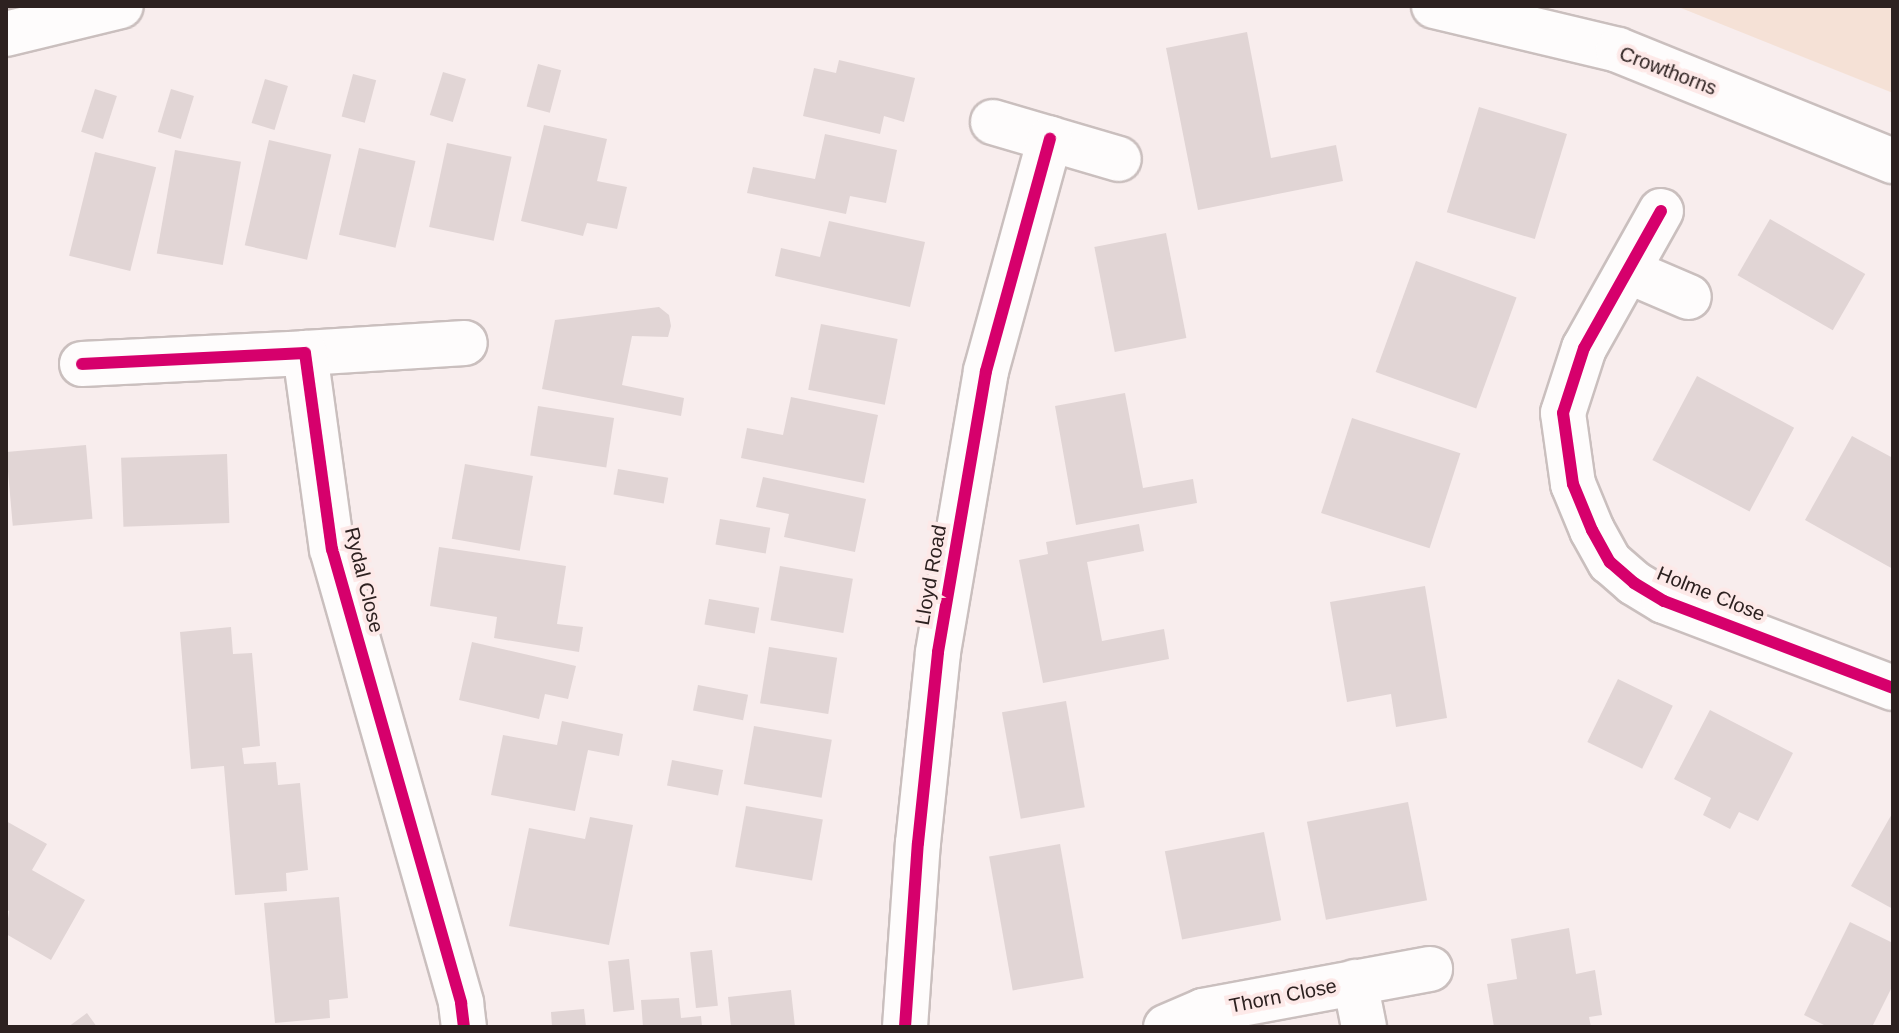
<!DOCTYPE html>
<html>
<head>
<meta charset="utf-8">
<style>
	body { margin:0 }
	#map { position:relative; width:1899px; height:1033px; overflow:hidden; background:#f8eded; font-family:Arial,sans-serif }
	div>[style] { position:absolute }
	.green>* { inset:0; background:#f5e1d6 }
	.building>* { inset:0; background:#e1d5d5; transform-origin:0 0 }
	.roads { filter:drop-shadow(2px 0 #cabfbe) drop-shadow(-2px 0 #cabfbe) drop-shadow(0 2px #cabfbe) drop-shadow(0 -2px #cabfbe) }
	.minor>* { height:44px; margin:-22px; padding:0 22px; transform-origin:22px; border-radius:22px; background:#fefcfc }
	.cycleway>* { height:12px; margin:-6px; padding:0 6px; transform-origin:6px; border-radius:6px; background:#d6006c }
	span { translate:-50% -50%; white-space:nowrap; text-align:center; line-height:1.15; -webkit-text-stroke:8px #fde9e8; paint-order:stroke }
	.street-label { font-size:20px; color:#2d2120 }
	.frame { position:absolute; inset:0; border:8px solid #2d2120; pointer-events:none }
</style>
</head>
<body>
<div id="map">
	<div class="green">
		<div style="clip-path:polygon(1676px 6px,1893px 6px,1893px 93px)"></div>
	</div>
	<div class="building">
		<div style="clip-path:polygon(1247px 32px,1271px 158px,1336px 145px,1343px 181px,1198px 210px,1166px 48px)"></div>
		<div style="clip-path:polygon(839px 60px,915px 78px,904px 122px,884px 116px,880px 134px,803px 116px,814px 68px,836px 73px)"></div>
		<div style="left:538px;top:64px;width:24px;height:44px;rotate:15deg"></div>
		<div style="left:443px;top:72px;width:24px;height:45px;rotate:17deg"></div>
		<div style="left:353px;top:74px;width:24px;height:44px;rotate:15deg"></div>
		<div style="left:265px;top:79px;width:24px;height:46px;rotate:17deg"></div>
		<div style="left:95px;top:89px;width:23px;height:45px;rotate:18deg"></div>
		<div style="left:171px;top:89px;width:24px;height:45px;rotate:17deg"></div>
		<div style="left:1479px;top:107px;width:92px;height:110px;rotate:17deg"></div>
		<div style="clip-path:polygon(544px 125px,607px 139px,597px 181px,627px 187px,617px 229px,587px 223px,583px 236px,521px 221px)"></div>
		<div style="clip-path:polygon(825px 134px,897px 150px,886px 203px,850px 196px,846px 214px,747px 193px,753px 167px,815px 179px)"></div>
		<div style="left:269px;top:140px;width:64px;height:108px;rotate:13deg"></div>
		<div style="left:447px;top:143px;width:66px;height:86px;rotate:12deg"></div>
		<div style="left:359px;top:148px;width:58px;height:89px;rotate:13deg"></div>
		<div style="left:175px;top:150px;width:67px;height:105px;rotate:10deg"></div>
		<div style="left:95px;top:152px;width:63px;height:107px;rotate:14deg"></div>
		<div style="left:1770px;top:219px;width:110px;height:65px;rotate:30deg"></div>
		<div style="clip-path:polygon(829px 221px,925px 242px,910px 307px,775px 276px,781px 248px,820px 257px)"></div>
		<div style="left:1166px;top:233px;width:107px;height:73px;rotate:79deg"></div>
		<div style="left:1416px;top:261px;width:107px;height:118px;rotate:20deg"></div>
		<div style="clip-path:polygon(659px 307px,669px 315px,671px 326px,668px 337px,632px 336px,622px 385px,684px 398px,681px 416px,542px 389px,555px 320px)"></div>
		<div style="left:821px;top:324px;width:78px;height:67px;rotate:11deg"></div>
		<div style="left:1697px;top:376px;width:110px;height:95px;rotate:28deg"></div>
		<div style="clip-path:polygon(1125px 393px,1143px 488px,1193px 479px,1197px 503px,1076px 525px,1055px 406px)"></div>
		<div style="clip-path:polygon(791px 397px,878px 415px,864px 483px,741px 458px,747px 428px,783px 435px)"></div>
		<div style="left:538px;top:406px;width:77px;height:50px;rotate:9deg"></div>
		<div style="left:1352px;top:418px;width:114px;height:100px;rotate:18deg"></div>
		<div style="clip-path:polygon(1852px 436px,1893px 458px,1893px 569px,1805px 520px)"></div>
		<div style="left:86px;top:445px;width:74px;height:80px;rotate:85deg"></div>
		<div style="left:227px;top:454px;width:69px;height:106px;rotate:88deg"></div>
		<div style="left:465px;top:464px;width:69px;height:76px;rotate:10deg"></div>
		<div style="left:618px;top:469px;width:51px;height:26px;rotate:10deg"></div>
		<div style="clip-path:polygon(763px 477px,866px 499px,855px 552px,784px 537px,789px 514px,756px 507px)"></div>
		<div style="left:720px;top:519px;width:51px;height:26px;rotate:10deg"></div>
		<div style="clip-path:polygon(1139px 524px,1144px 551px,1087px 562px,1102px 641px,1164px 629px,1169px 659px,1043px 683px,1019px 560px,1048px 554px,1046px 542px)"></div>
		<div style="clip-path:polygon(439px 547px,566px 566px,557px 624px,583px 627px,579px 652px,494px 638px,497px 617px,430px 606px)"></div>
		<div style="left:780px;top:566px;width:74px;height:55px;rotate:10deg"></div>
		<div style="clip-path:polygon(1425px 586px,1447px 718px,1396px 727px,1391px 694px,1347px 702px,1330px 602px)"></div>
		<div style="left:709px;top:599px;width:51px;height:26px;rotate:10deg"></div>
		<div style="clip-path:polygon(231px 627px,233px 654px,252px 653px,260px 746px,242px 748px,244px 764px,276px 762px,278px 785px,300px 783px,308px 870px,286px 873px,287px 891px,235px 895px,224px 766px,191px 769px,180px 632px)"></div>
		<div style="clip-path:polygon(472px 642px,576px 666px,568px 699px,545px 694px,539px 719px,459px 700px)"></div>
		<div style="left:769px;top:647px;width:69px;height:57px;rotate:9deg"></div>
		<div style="left:1618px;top:679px;width:61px;height:70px;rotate:26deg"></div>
		<div style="left:698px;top:685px;width:51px;height:26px;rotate:11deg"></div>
		<div style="left:1066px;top:701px;width:108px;height:65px;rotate:80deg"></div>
		<div style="clip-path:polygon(1710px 710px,1793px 753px,1758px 821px,1739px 812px,1730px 829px,1703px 815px,1711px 798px,1674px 779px)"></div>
		<div style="clip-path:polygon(562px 721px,623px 734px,619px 756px,588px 750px,575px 811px,491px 795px,503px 735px,557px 745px)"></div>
		<div style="left:754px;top:726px;width:79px;height:59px;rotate:10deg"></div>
		<div style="left:672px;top:760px;width:52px;height:26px;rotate:11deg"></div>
		<div style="left:1408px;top:802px;width:100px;height:103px;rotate:79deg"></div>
		<div style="left:746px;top:806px;width:78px;height:62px;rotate:10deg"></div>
		<div style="clip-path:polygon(1893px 812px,1893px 909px,1851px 886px)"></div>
		<div style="clip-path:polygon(590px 817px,633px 825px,609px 945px,509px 926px,529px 828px,585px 839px)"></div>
		<div style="clip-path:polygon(6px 821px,47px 844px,32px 870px,85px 900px,51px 960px,6px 934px,9px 911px,6px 910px)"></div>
		<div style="left:1264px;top:832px;width:90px;height:101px;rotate:79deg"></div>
		<div style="left:1060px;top:844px;width:136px;height:72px;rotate:80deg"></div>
		<div style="clip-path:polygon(339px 897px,348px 998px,329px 1000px,330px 1018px,275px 1023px,264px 903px)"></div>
		<div style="clip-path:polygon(1850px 922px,1893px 943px,1893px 985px,1872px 1027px,1828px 1027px,1804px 1015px)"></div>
		<div style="clip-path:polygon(1569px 928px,1576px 974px,1595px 970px,1602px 1015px,1589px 1017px,1591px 1027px,1494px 1027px,1487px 984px,1517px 979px,1511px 939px)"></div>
		<div style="left:712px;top:950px;width:56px;height:22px;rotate:84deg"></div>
		<div style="left:629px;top:959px;width:51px;height:21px;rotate:84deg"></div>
		<div style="clip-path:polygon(791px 990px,795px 1027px,731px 1027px,728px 997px)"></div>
		<div style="clip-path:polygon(679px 998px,681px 1018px,701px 1016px,702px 1027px,643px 1027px,641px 1000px)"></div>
		<div style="clip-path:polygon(584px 1009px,586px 1027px,552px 1027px,551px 1012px)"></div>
		<div style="clip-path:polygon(87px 1013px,97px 1027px,68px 1027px)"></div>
	</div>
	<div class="roads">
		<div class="minor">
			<div style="left:1434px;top:6px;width:189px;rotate:13.4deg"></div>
			<div style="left:1618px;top:50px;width:297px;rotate:22deg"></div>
			<div style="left:6px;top:34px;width:118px;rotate:-13.7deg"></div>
			<div style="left:993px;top:122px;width:131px;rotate:16.4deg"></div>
			<div style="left:1661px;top:211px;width:157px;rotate:119.3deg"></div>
			<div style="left:1584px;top:348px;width:68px;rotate:107.9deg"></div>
			<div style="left:1563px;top:413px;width:72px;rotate:82deg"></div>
			<div style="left:1573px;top:484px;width:50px;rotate:67.6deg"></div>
			<div style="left:1592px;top:530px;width:37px;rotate:61deg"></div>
			<div style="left:1610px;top:562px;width:32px;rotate:41deg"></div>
			<div style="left:1634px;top:583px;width:35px;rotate:31deg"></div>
			<div style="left:1664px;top:601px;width:245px;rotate:20.8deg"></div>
			<div style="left:1628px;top:271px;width:66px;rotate:23.1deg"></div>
			<div style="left:305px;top:353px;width:160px;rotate:-3.6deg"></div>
			<div style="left:82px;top:364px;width:223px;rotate:-2.8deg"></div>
			<div style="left:305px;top:353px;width:198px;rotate:82.2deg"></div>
			<div style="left:332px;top:549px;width:472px;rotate:74.1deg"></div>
			<div style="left:461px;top:1003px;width:24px;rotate:83deg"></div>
			<div style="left:1355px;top:982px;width:46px;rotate:78.7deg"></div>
			<div style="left:905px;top:1027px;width:184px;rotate:-86deg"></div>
			<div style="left:918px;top:843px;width:192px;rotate:-84deg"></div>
			<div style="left:938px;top:652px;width:285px;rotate:-80.3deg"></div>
			<div style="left:986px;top:371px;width:241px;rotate:-74.6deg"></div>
			<div style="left:1166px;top:1027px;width:40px;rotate:-23.4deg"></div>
			<div style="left:1203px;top:1011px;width:231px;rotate:-10.5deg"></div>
		</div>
	</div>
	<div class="cycleway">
		<div style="left:1661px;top:211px;width:157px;rotate:119.3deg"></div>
		<div style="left:1584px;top:348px;width:68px;rotate:107.9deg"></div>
		<div style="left:1563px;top:413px;width:72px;rotate:82deg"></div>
		<div style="left:1573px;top:484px;width:50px;rotate:67.6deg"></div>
		<div style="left:1592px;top:530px;width:37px;rotate:61deg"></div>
		<div style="left:1610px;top:562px;width:32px;rotate:41deg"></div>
		<div style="left:1634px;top:583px;width:35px;rotate:31deg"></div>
		<div style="left:1664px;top:601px;width:245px;rotate:20.8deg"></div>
		<div style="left:82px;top:364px;width:223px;rotate:-2.8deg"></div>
		<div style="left:305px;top:353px;width:198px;rotate:82.2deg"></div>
		<div style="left:332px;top:549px;width:472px;rotate:74.1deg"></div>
		<div style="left:461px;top:1003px;width:24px;rotate:83deg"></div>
		<div style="left:905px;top:1027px;width:184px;rotate:-86deg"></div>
		<div style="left:918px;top:843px;width:192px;rotate:-84deg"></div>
		<div style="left:938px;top:652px;width:285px;rotate:-80.3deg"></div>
		<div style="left:986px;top:371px;width:241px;rotate:-74.6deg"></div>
	</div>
	<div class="street-label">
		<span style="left:1668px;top:71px;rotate:21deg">Crowthorns</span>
		<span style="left:931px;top:575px;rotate:-80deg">Lloyd Road</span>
		<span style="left:364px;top:580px;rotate:76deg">Rydal Close</span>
		<span style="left:1711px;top:594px;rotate:22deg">Holme Close</span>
		<span style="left:1283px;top:996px;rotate:-11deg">Thorn Close</span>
	</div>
	<div class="frame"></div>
</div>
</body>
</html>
